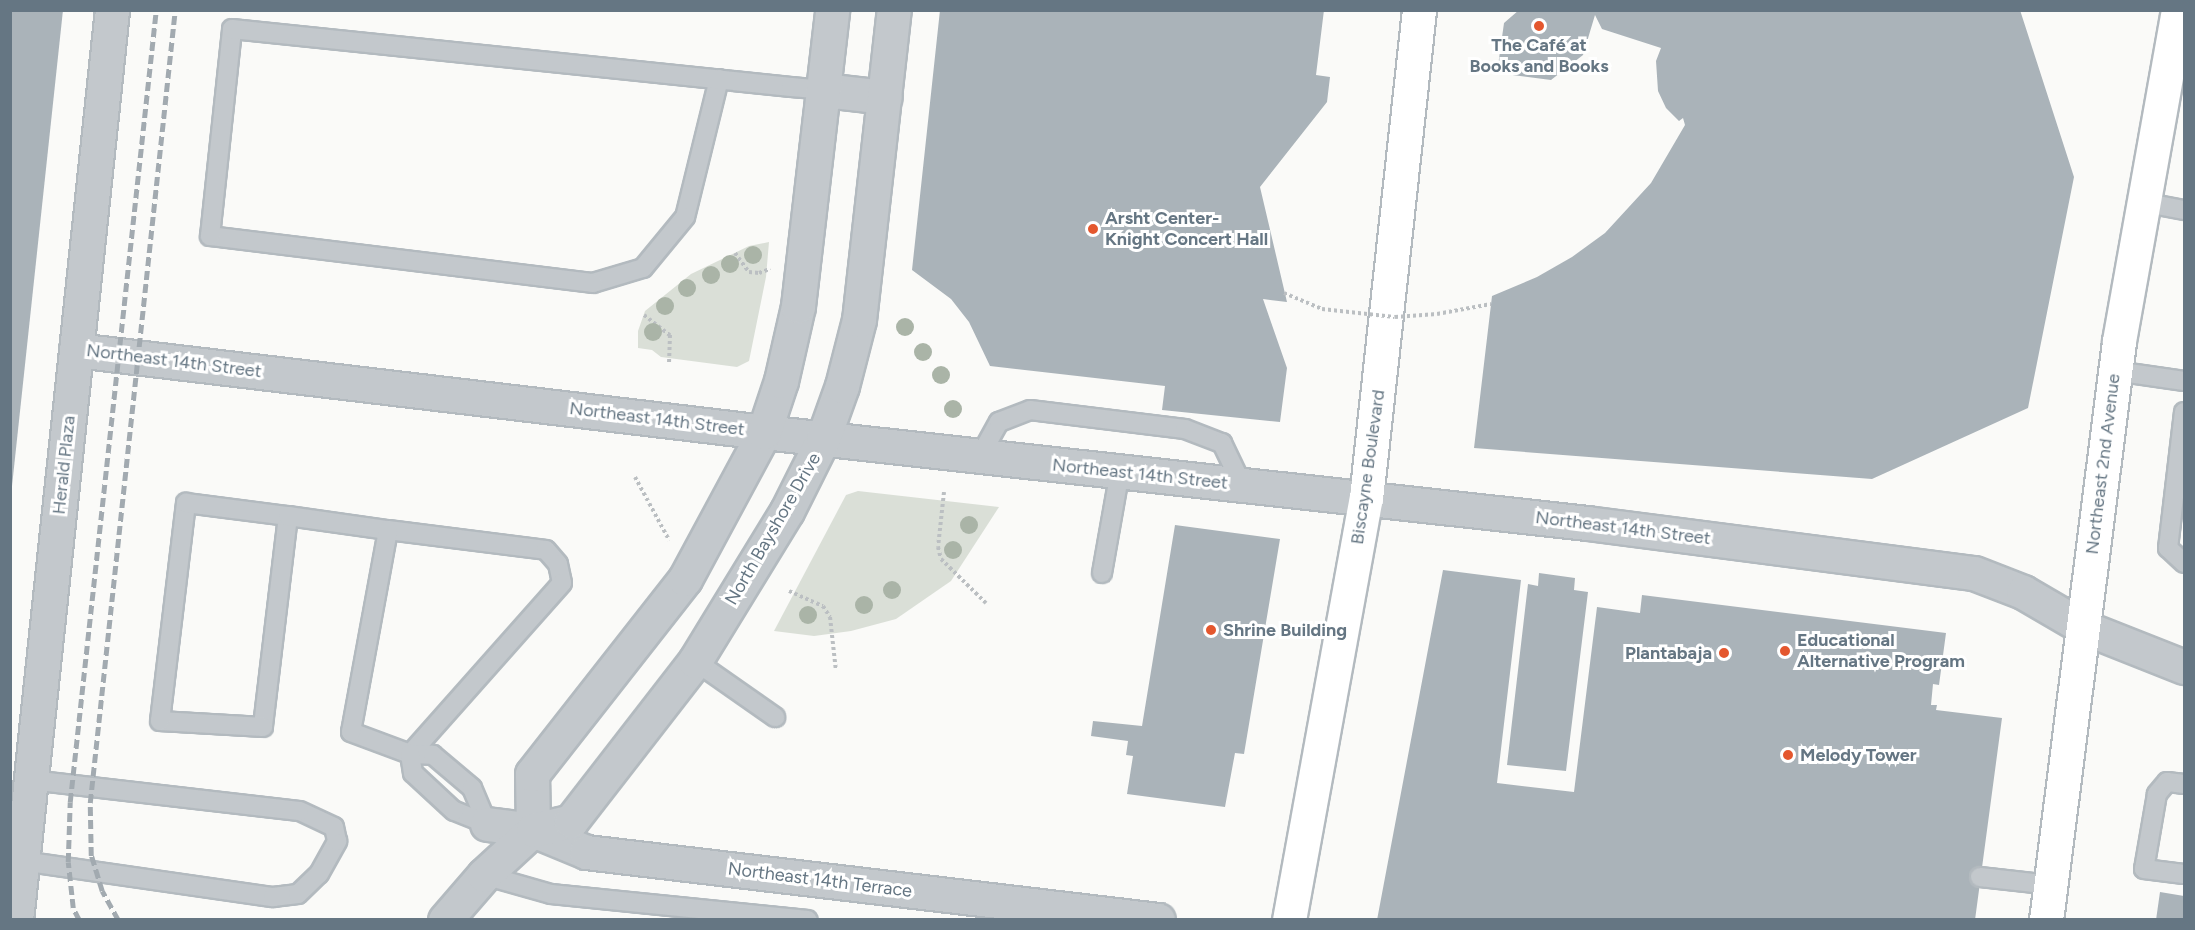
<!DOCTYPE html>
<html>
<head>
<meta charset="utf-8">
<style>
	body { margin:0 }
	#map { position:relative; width:2195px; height:930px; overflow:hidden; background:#fafaf8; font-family:Figtree,sans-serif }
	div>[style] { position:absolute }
	.green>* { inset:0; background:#dadfd7 }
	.building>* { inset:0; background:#aab3b9 }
	.path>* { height:4px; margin-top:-2px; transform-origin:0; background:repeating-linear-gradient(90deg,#bbbfc2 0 3px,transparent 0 6px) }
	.roads { filter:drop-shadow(2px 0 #b3babf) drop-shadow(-2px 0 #b3babf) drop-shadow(0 2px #b3babf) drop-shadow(0 -2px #b3babf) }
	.service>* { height:18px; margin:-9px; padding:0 9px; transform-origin:9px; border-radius:9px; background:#c3c8cc }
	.minor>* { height:33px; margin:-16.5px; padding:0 16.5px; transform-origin:16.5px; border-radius:16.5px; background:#c3c8cc }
	.tertiary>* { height:33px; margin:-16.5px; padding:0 16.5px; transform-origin:16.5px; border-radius:16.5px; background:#c3c8cc }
	.secondary>* { height:33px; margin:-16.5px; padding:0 16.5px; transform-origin:16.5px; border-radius:16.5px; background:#fff }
	.primary>* { height:33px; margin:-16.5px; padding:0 16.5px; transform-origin:16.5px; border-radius:16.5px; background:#fff }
	.rail>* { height:4.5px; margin-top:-2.25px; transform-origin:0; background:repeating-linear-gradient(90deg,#a2aab0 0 9px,transparent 0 13.5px) }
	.path-bridge>* { height:4px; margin-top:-2px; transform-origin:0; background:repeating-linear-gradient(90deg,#bbbfc2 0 3px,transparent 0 6px) }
	.trees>* { width:18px; height:18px; margin:-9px; border-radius:50%; background:#aab4a7 }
	.dots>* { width:16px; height:16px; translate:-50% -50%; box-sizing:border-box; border:3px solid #fff; border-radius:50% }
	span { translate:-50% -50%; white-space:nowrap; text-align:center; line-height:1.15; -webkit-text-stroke:6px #fff; paint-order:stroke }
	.poi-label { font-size:18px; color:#657683; font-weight:700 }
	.left { translate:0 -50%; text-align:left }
	.right { translate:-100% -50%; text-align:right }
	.street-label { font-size:18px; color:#657683 }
	.frame { position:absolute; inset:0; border:12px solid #657683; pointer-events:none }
</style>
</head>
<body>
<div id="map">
	<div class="green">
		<div style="clip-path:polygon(769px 242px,766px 277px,749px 361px,737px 367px,661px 357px,652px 350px,638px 348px,638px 331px,645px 311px,691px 274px,749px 246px)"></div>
		<div style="clip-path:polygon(858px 491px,999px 507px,951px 581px,896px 619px,851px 631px,814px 636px,774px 631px,846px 495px)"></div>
	</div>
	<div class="building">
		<div style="clip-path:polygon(10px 10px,63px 10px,12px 486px,10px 486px)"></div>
		<div style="clip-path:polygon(940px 10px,1324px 10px,1316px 75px,1330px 77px,1327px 102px,1260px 187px,1287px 302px,1263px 299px,1287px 368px,1280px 422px,1162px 410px,1165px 386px,990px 366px,969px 322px,951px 299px,912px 270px)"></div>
		<div style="clip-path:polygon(1519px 10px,2020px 10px,2074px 177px,2028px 408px,1872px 479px,1474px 448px,1492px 296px,1537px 277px,1572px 257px,1605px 233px,1651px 183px,1685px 125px,1683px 118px,1679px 121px,1666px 108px,1658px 91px,1656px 61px,1661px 48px,1602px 29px,1595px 15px,1583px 55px,1551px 80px,1497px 73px,1504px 23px)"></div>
		<div style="clip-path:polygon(1175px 525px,1280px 539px,1244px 754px,1235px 753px,1225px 807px,1127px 794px,1133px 756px,1126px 755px,1128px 741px,1091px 736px,1093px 721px,1142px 726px)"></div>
		<div style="clip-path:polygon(1443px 570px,1521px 580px,1497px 783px,1574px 792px,1597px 607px,1640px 613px,1642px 595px,1946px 633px,1939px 685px,1933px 684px,1931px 705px,1937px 705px,1936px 710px,2002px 718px,1975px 920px,1377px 920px)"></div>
		<div style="clip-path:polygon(1539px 573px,1575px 578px,1574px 590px,1588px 592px,1566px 771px,1507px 765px,1528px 584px,1538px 586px)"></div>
		<div style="clip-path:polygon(2160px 892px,2184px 896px,2184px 920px,2156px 920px)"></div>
	</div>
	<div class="path">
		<div style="left:735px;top:253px;width:24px;rotate:54deg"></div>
		<div style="left:749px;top:272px;width:10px;rotate:6deg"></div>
		<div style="left:759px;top:273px;width:12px;rotate:-20deg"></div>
		<div style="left:644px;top:315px;width:33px;rotate:38deg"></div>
		<div style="left:670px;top:335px;width:27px;rotate:92deg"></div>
		<div style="left:635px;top:477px;width:72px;rotate:61.6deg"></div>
		<div style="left:944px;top:492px;width:55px;rotate:96.2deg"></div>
		<div style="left:938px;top:547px;width:12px;rotate:76deg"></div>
		<div style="left:941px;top:559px;width:63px;rotate:44.4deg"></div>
		<div style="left:789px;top:591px;width:37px;rotate:24deg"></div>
		<div style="left:823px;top:606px;width:13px;rotate:58deg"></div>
		<div style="left:830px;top:617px;width:54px;rotate:83.7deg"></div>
	</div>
	<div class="roads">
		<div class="service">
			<div style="left:719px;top:79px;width:142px;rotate:103.8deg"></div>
			<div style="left:685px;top:217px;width:66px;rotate:129.5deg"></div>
			<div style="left:643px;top:268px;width:52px;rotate:163.3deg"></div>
			<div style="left:593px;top:283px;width:386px;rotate:-173deg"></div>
			<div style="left:210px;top:236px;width:208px;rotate:-83.9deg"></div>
			<div style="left:232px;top:29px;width:562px;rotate:5.92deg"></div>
			<div style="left:791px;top:87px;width:33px;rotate:5deg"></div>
			<div style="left:2142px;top:202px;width:43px;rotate:10.8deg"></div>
			<div style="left:2115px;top:371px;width:70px;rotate:8.2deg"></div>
			<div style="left:2184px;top:412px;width:137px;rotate:96.7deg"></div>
			<div style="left:2168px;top:548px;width:22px;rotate:43deg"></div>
			<div style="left:980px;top:456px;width:39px;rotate:-61deg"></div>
			<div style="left:999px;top:422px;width:33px;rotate:-21deg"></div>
			<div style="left:1030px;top:410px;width:156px;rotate:7deg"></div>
			<div style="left:1185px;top:429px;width:40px;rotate:21deg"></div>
			<div style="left:1222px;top:443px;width:47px;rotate:64.5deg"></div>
			<div style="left:288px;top:516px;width:212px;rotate:96.8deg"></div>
			<div style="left:263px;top:727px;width:103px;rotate:-176.7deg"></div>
			<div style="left:160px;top:721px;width:220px;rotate:-83.2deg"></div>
			<div style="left:186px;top:503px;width:103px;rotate:7.3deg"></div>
			<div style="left:288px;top:516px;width:101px;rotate:8deg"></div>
			<div style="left:388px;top:530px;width:159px;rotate:7.2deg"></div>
			<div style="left:546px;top:550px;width:18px;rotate:49deg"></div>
			<div style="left:558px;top:564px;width:19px;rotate:78deg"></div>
			<div style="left:562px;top:583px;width:229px;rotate:131.6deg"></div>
			<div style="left:410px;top:754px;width:63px;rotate:-159.6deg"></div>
			<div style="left:351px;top:732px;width:205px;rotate:-79.6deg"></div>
			<div style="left:1102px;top:573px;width:104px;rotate:-80deg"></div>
			<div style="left:695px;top:661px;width:98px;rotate:35deg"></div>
			<div style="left:410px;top:754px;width:23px;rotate:2deg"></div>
			<div style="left:433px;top:755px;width:51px;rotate:40.2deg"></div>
			<div style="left:472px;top:788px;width:39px;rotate:67deg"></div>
			<div style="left:487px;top:824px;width:35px;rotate:-158deg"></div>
			<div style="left:454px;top:811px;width:56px;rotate:-137.2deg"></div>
			<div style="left:413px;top:773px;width:19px;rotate:-99deg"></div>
			<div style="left:2184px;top:784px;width:17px;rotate:-173deg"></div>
			<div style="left:2167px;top:782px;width:16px;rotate:130deg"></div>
			<div style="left:2157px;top:794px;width:76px;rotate:99.8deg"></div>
			<div style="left:2144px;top:869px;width:40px;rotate:7.1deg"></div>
			<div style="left:22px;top:861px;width:254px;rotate:8.2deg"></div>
			<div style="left:273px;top:897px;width:25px;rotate:-7deg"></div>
			<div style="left:298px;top:894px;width:29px;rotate:-44deg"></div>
			<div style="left:319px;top:874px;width:38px;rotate:-61deg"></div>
			<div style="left:337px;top:841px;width:14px;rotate:-102deg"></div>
			<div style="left:334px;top:827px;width:38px;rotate:-155deg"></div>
			<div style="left:299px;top:811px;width:270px;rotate:-173.4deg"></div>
			<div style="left:484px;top:875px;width:70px;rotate:15.8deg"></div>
			<div style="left:551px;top:894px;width:258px;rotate:5.8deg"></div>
			<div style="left:1980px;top:877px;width:71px;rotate:6.4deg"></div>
		</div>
		<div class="minor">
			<div style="left:824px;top:90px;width:61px;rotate:6.5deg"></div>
			<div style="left:76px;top:350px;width:693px;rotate:6.8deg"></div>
			<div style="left:487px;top:824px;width:46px;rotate:7.4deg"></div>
			<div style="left:533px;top:830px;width:57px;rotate:22.5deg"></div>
			<div style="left:586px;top:852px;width:576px;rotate:6.78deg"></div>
			<div style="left:16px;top:920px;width:915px;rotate:-83.98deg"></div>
		</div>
		<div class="tertiary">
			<div style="left:764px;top:432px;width:828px;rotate:6.31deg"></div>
			<div style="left:1587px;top:523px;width:390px;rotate:7.4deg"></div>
			<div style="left:1974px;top:573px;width:53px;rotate:21.2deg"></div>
			<div style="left:2023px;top:592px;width:69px;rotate:30.3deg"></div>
			<div style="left:2083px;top:627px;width:109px;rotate:21.6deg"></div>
			<div style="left:533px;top:830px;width:56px;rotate:-91deg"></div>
			<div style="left:532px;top:774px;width:248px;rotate:-51.9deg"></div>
			<div style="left:685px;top:579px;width:167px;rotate:-61.7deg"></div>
			<div style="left:764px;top:432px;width:54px;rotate:-71.6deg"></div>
			<div style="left:781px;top:381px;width:77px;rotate:-77.2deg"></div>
			<div style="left:798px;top:306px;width:298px;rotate:-83.4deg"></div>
			<div style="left:445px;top:920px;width:60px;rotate:-49.1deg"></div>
			<div style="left:484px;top:875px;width:67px;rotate:-42.6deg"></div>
			<div style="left:533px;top:830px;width:39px;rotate:-13deg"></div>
			<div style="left:571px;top:821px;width:202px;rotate:-52.2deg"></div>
			<div style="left:695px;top:661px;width:176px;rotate:-58.5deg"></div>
			<div style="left:787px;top:511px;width:80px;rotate:-63.4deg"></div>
			<div style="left:823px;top:439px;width:56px;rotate:-70.3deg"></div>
			<div style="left:842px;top:386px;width:68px;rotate:-75.6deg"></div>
			<div style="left:859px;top:320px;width:312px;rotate:-83.6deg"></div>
		</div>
		<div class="secondary">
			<div style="left:2046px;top:920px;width:584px;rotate:-82.81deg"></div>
			<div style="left:2119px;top:341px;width:336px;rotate:-79.9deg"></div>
		</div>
		<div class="primary">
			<div style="left:1289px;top:920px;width:429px;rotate:-79.7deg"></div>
			<div style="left:1366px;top:498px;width:491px;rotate:-83.8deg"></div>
		</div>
	</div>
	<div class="rail">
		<div style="left:79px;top:920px;width:13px;rotate:-117deg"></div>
		<div style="left:73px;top:908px;width:46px;rotate:-96.2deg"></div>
		<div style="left:68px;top:862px;width:60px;rotate:-88.1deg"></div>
		<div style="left:70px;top:802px;width:797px;rotate:-83.8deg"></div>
		<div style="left:118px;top:920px;width:33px;rotate:-119deg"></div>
		<div style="left:102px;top:891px;width:37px;rotate:-107deg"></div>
		<div style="left:91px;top:856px;width:53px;rotate:-91.1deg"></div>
		<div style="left:90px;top:803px;width:798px;rotate:-83.88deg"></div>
	</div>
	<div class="path-bridge">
		<div style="left:1284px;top:293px;width:41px;rotate:22.8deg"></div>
		<div style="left:1322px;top:309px;width:73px;rotate:6.3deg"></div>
		<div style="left:1395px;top:317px;width:42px;rotate:-4.1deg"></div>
		<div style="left:1437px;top:314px;width:55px;rotate:-10.5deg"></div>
	</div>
	<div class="trees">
		<div style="left:753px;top:255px"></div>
		<div style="left:730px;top:264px"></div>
		<div style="left:711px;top:275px"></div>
		<div style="left:687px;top:288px"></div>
		<div style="left:665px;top:306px"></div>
		<div style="left:905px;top:327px"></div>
		<div style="left:653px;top:332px"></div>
		<div style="left:923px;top:352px"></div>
		<div style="left:941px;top:375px"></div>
		<div style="left:953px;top:409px"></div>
		<div style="left:969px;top:525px"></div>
		<div style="left:953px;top:550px"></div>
		<div style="left:892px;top:590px"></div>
		<div style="left:864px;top:605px"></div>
		<div style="left:808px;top:615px"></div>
	</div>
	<div class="dots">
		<div style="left:1539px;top:26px;background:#e4572e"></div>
		<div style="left:1093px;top:229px;background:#e4572e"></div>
		<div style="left:1211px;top:630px;background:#e4572e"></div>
		<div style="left:1785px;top:651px;background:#e4572e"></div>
		<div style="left:1724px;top:653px;background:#e4572e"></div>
		<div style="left:1788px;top:755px;background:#e4572e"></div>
	</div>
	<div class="poi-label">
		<span style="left:1539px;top:56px">The Café at<br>Books and Books</span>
		<span class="left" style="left:1105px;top:229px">Arsht Center-<br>Knight Concert Hall</span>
		<span class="left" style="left:1223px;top:630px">Shrine Building</span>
		<span class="left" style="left:1797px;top:651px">Educational<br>Alternative Program</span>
		<span class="right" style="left:1712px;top:653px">Plantabaja</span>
		<span class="left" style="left:1800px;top:755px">Melody Tower</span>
	</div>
	<div class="street-label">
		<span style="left:174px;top:361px;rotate:7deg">Northeast 14th Street</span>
		<span style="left:657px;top:419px;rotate:7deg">Northeast 14th Street</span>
		<span style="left:2103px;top:464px;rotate:-83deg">Northeast 2nd Avenue</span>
		<span style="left:64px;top:465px;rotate:-84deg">Herald Plaza</span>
		<span style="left:1368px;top:467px;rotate:-82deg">Biscayne Boulevard</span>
		<span style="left:1140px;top:474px;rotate:6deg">Northeast 14th Street</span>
		<span style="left:1623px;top:528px;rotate:7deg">Northeast 14th Street</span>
		<span style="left:773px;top:529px;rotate:-60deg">North Bayshore Drive</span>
		<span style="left:820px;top:880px;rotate:7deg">Northeast 14th Terrace</span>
	</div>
	<div class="frame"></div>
</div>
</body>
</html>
